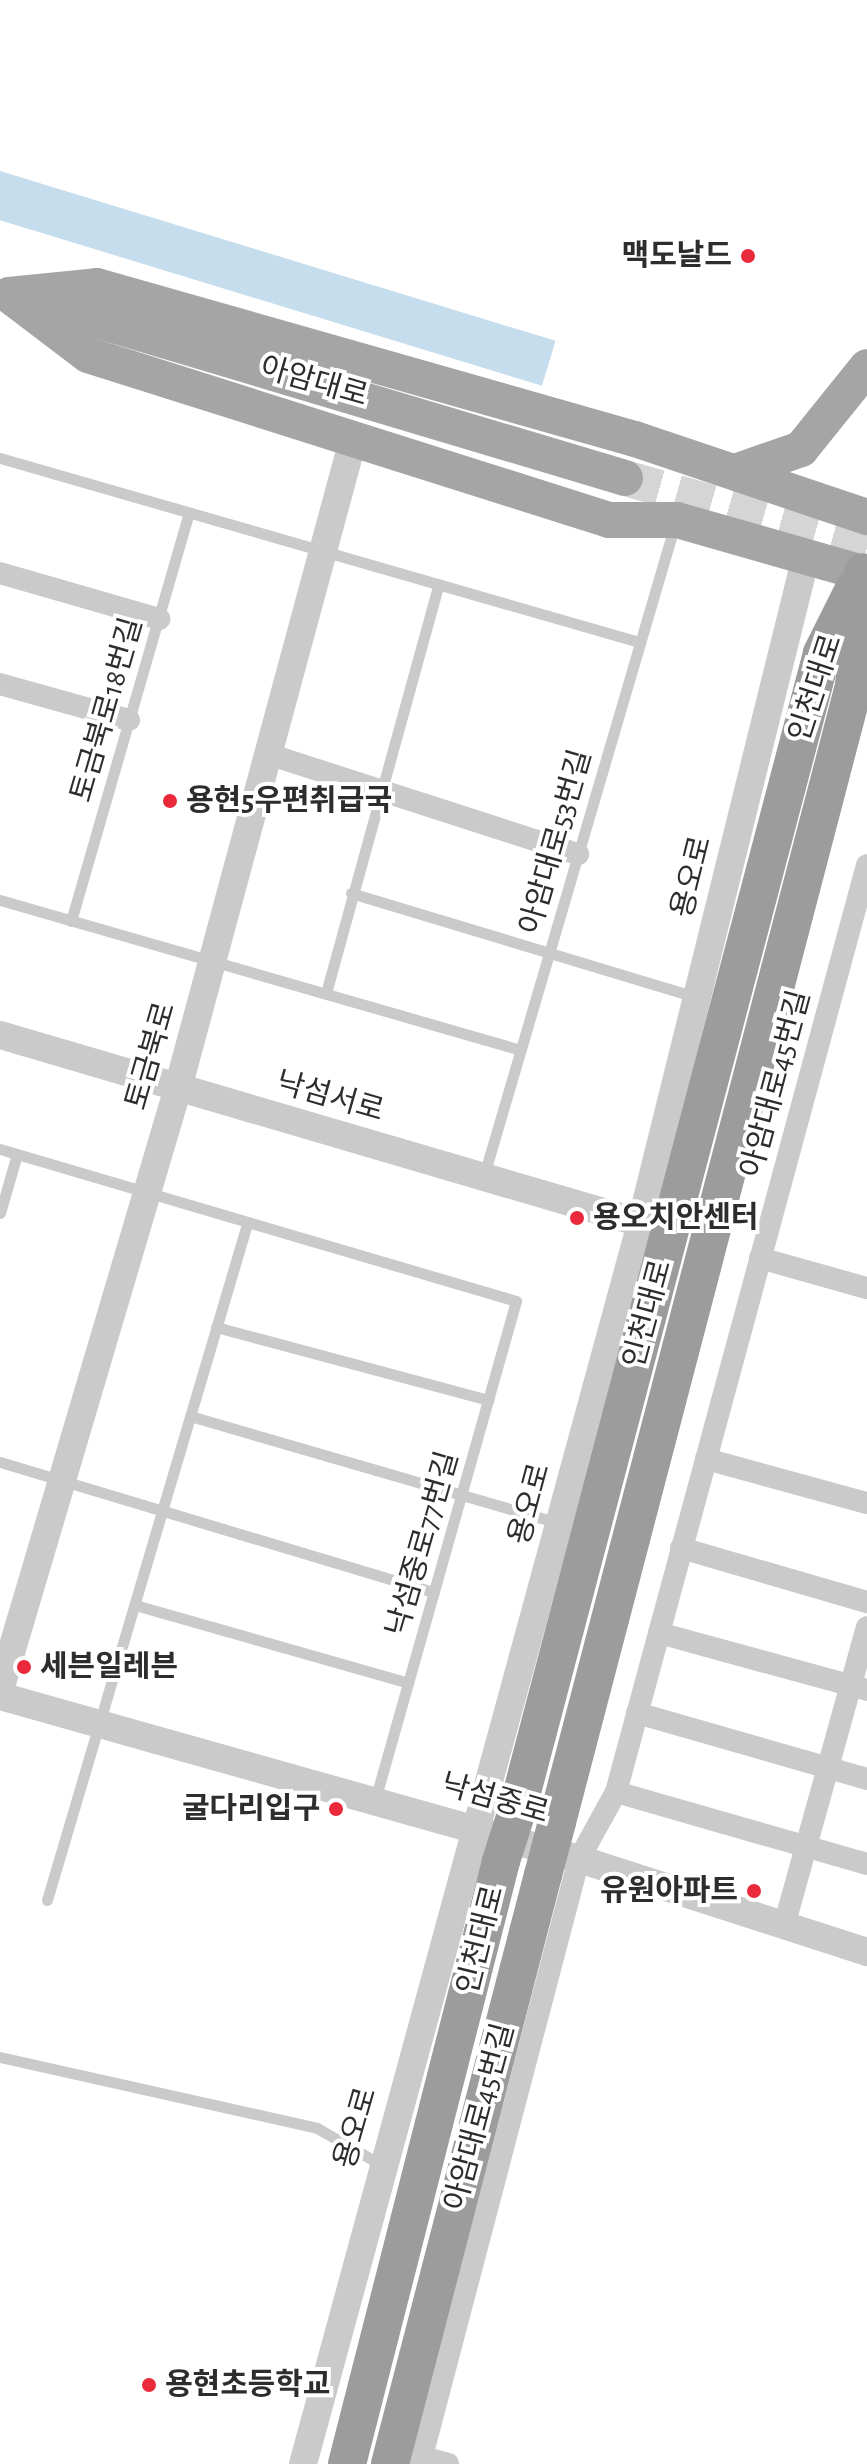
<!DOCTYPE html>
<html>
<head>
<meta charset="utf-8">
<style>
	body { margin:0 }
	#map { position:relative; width:867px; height:2464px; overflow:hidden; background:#fff; font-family:"Alegreya Sans","Noto Sans KR",sans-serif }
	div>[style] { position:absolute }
	.water>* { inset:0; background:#c5ddec; transform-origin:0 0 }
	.primary-tunnel>* { height:36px; margin-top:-18px; transform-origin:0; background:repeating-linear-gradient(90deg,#d5d5d5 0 36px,transparent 0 54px) }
	.service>* { height:11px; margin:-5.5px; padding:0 5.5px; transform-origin:5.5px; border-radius:5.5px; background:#cacaca }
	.minor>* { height:22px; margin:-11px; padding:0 11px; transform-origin:11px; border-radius:11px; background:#cacaca }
	.tertiary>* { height:28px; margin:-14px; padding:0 14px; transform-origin:14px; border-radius:14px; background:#cacaca }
	.primary>* { height:36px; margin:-18px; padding:0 18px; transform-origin:18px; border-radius:18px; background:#a5a5a5 }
	.trunk>* { height:38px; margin:-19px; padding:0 19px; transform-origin:19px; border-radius:19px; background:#9c9c9c }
	.trunk-bridge>* { height:38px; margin:-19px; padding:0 19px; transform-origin:19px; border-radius:19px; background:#9c9c9c }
	.dots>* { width:22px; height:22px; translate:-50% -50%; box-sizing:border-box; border:4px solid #fff; border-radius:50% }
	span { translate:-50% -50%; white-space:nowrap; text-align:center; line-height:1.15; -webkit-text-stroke:8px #fff; paint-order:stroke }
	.poi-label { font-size:30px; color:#2d2d2d; font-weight:700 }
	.right { translate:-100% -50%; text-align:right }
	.left { translate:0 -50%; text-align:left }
	.street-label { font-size:30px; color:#2d2d2d }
</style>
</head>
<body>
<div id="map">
	<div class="water">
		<div style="left:0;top:171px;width:581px;height:47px;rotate:17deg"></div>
	</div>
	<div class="primary-tunnel">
		<div style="left:625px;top:478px;width:252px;rotate:15.9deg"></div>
	</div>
	<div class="service">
		<div style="left:0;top:458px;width:665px;rotate:16.06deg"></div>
		<div style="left:351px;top:893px;width:360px;rotate:16.8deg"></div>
		<div style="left:0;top:900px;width:542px;rotate:16.06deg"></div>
		<div style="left:71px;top:921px;width:425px;rotate:-73.9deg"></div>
		<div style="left:326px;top:993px;width:424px;rotate:-74.6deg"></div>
		<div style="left:0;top:1149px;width:538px;rotate:16.41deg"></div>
		<div style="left:516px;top:1301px;width:519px;rotate:105.78deg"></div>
		<div style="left:484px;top:1175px;width:678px;rotate:-73.65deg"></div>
		<div style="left:0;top:1213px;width:61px;rotate:-73.9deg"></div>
		<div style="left:216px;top:1327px;width:282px;rotate:15deg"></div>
		<div style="left:190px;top:1416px;width:383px;rotate:16.2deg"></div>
		<div style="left:0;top:1462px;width:453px;rotate:16.7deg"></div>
		<div style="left:135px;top:1605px;width:284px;rotate:15.9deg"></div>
		<div style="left:47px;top:1900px;width:705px;rotate:-73.52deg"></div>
		<div style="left:0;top:2057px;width:325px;rotate:12.6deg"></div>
		<div style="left:317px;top:2128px;width:73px;rotate:29.7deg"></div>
	</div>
	<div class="minor">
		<div style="left:0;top:573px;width:166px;rotate:16.1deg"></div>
		<div style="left:0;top:684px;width:134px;rotate:15.6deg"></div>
		<div style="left:268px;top:754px;width:326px;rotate:17.9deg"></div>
		<div style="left:760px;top:1258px;width:111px;rotate:15.7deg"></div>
		<div style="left:706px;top:1459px;width:167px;rotate:15.3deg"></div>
		<div style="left:681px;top:1548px;width:194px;rotate:16.2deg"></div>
		<div style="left:659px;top:1633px;width:216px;rotate:15.3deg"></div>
		<div style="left:637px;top:1713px;width:239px;rotate:16deg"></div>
		<div style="left:616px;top:1792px;width:261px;rotate:16deg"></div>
		<div style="left:784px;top:1926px;width:310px;rotate:-74.5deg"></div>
		<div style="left:422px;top:2457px;width:27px;rotate:15deg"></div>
		<div style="left:420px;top:2464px;width:626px;rotate:-75.28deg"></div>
		<div style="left:579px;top:1859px;width:77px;rotate:-61.1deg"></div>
		<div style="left:616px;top:1792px;width:960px;rotate:-74.85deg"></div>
	</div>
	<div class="tertiary">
		<div style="left:0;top:1035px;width:668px;rotate:16.35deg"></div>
		<div style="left:0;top:1690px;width:628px;rotate:-73.53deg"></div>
		<div style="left:178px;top:1088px;width:675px;rotate:-74.89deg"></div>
		<div style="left:0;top:1696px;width:602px;rotate:15.72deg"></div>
		<div style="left:579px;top:1859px;width:303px;rotate:17.9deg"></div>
		<div style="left:303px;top:2464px;width:1286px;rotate:-74.76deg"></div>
		<div style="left:641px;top:1223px;width:686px;rotate:-76.09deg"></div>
	</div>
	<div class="primary">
		<div style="left:9px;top:295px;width:99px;rotate:37.2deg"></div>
		<div style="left:88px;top:355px;width:547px;rotate:17.57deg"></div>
		<div style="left:609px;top:520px;width:68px"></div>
		<div style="left:677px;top:520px;width:198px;rotate:15.9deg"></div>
		<div style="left:9px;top:295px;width:88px;rotate:-5.8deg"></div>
		<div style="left:97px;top:286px;width:559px;rotate:15.88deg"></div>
		<div style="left:635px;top:439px;width:245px;rotate:18.6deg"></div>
		<div style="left:29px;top:300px;width:622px;rotate:16.63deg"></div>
		<div style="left:735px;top:472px;width:70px;rotate:-19.2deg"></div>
		<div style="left:801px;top:449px;width:105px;rotate:-51.2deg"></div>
	</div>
	<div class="trunk">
		<div style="left:517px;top:1811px;width:1197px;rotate:-75.24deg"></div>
		<div style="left:822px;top:653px;width:72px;rotate:-63.4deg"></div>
		<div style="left:557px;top:1822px;width:1174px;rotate:-75.35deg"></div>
		<div style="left:854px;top:686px;width:114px;rotate:-85.5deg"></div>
		<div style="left:347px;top:2464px;width:622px;rotate:-75.67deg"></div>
		<div style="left:390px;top:2464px;width:609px;rotate:-75.44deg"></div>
	</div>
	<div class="trunk-bridge">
		<div style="left:501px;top:1861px;width:52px;rotate:-72.3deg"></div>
		<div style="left:543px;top:1875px;width:55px;rotate:-75.2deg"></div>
	</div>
	<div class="dots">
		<div style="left:748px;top:256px;background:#ea293a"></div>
		<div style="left:170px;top:801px;background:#ea293a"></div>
		<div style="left:577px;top:1218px;background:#ea293a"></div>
		<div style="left:24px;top:1667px;background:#ea293a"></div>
		<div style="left:336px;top:1809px;background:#ea293a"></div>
		<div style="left:754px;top:1891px;background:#ea293a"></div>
		<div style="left:149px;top:2385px;background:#ea293a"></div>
	</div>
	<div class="poi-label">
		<span class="right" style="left:732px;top:256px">맥도날드</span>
		<span class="left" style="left:186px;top:801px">용현5우편취급국</span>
		<span class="left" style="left:593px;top:1218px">용오치안센터</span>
		<span class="left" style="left:40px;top:1667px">세븐일레븐</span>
		<span class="right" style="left:320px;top:1809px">굴다리입구</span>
		<span class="right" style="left:738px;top:1891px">유원아파트</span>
		<span class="left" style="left:165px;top:2385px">용현초등학교</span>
	</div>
	<div class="street-label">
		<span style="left:314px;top:382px;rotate:16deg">아암대로</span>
		<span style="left:816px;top:688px;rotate:-72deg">인천대로</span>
		<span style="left:107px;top:710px;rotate:-74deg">토금북로18번길</span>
		<span style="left:556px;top:842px;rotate:-74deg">아암대로53번길</span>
		<span style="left:692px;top:877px;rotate:-76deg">용오로</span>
		<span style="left:151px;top:1056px;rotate:-74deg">토금북로</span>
		<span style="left:776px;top:1084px;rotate:-75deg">아암대로45번길</span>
		<span style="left:330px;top:1097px;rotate:16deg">낙섬서로</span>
		<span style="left:648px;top:1314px;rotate:-75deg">인천대로</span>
		<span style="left:530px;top:1504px;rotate:-75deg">용오로</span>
		<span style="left:423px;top:1544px;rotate:-74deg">낙섬중로77번길</span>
		<span style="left:495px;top:1799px;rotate:16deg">낙섬중로</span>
		<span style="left:481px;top:1940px;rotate:-76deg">인천대로</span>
		<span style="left:480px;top:2117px;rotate:-75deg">아암대로45번길</span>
		<span style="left:356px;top:2128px;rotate:-74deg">용오로</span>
	</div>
</div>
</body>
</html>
